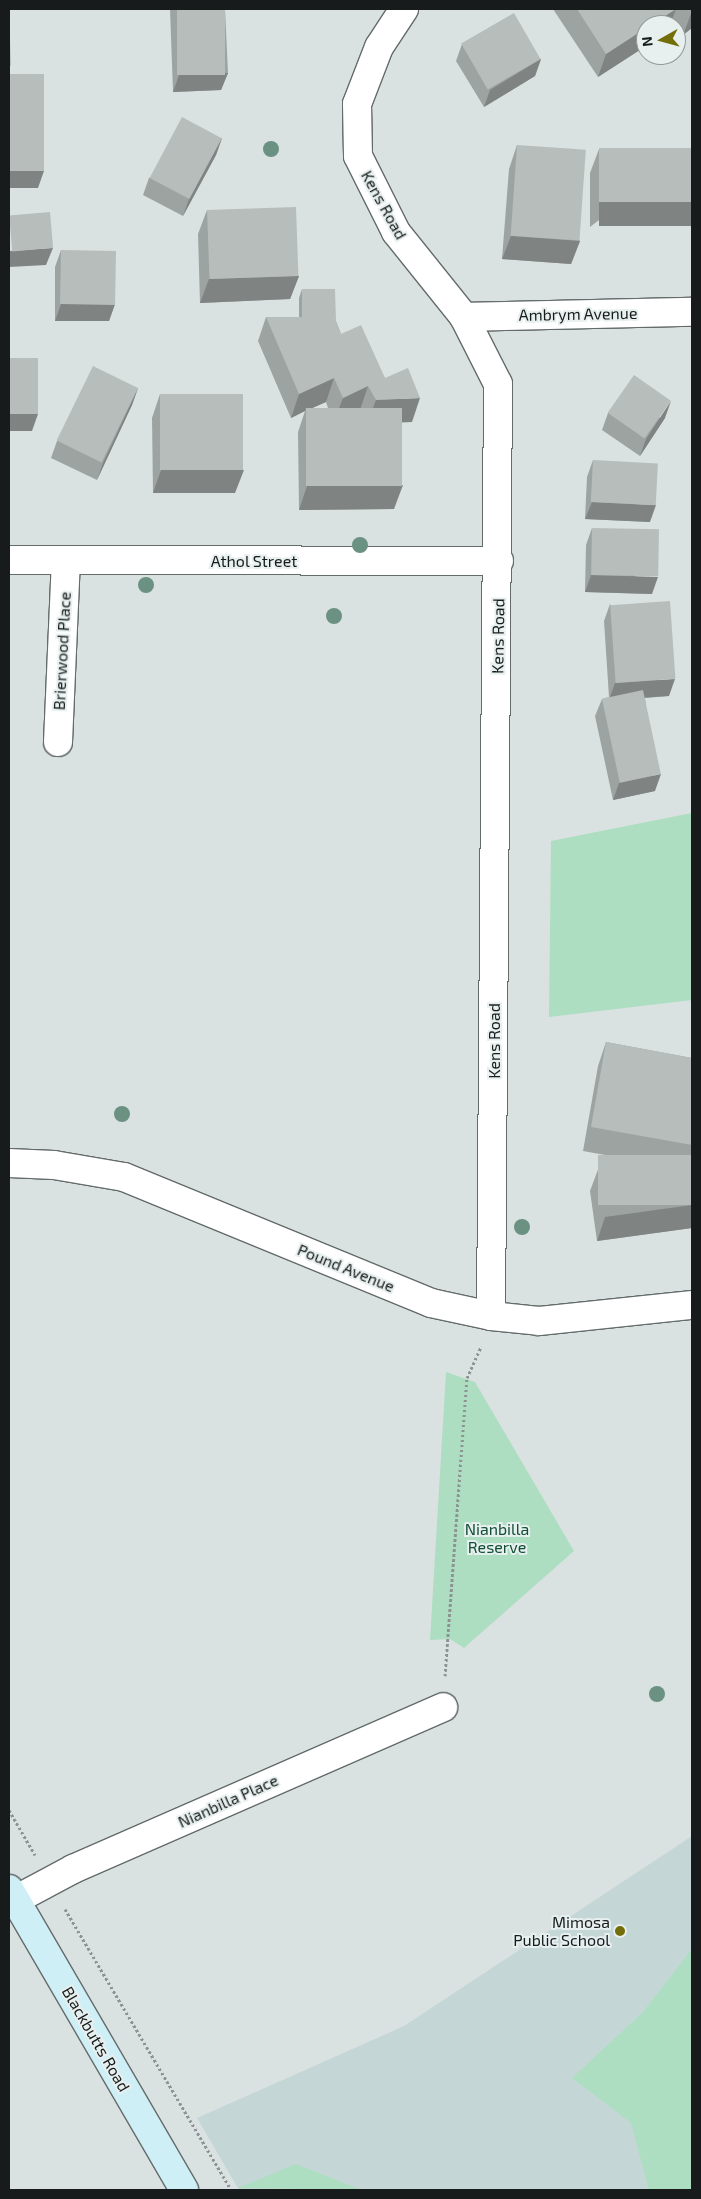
<!DOCTYPE html>
<html>
<head>
<meta charset="utf-8">
<style>
	body { margin:0 }
	#map { position:relative; width:701px; height:2199px; overflow:hidden; background:#dae2e1; font-family:"Exo 2",sans-serif }
	div>[style] { position:absolute }
	.built>* { inset:0; background:#c5d6d6 }
	.green>* { inset:0; background:#addec2 }
	.path>* { height:3px; margin-top:-1.5px; transform-origin:0; background:repeating-linear-gradient(90deg,#8d9392 0 2.5px,transparent 0 5px) }
	.roads { filter:drop-shadow(1px 0 #646b6b) drop-shadow(-1px 0 #646b6b) drop-shadow(0 1px #646b6b) drop-shadow(0 -1px #646b6b) }
	.street>* { height:28px; margin:-14px; padding:0 14px; transform-origin:14px; border-radius:14px; background:#fff }
	.secondary>* { height:28px; margin:-14px; padding:0 14px; transform-origin:14px; border-radius:14px; background:#cfeff6 }
	.trees>* { width:16px; height:16px; margin:-8px; border-radius:50%; background:#6b9182 }
	.wall>* { inset:0; background:#9da3a1 }
	.shaded-wall>* { inset:0; background:#7f8483; transform-origin:0 0 }
	.building>* { inset:0; background:#b6bdbb; transform-origin:0 0 }
	.dots>* { width:14px; height:14px; translate:-50% -50%; box-sizing:border-box; border:2px solid #e7efef; border-radius:50% }
	span { translate:-50% -50%; white-space:nowrap; text-align:center; line-height:1.15; -webkit-text-stroke:4px #e7efef; paint-order:stroke }
	.street-label { font-size:16px; color:#181b1b }
	.park-label { font-size:16px; color:#104f34 }
	.poi-label { font-size:16px; color:#181b1b }
	.right { translate:-100% -50%; text-align:right }
	.frame { position:absolute; inset:0; border:10px solid #181b1b; pointer-events:none }
	.north { position:absolute; left:636px; top:15px; width:50px; height:50px; box-sizing:border-box; background:#e7efef; border:1px solid #949a9a; border-radius:50%; rotate:263deg; font-size:14px; font-weight:700; line-height:20px; text-align:center; color:#181b1b }
	.north::after { content:''; display:block; margin:auto; width:18px; height:22px; background:#736d0a; clip-path:polygon(50% 0,100% 100%,50% 72%,0 100%) }
</style>
</head>
<body>
<div id="map">
	<div class="built">
		<div style="clip-path:polygon(692px 1836px,692px 2190px,239px 2190px,197px 2118px,404px 2026px)"></div>
	</div>
	<div class="green">
		<div style="clip-path:polygon(692px 813px,692px 1000px,549px 1017px,551px 841px)"></div>
		<div style="clip-path:polygon(446px 1372px,475px 1382px,574px 1551px,464px 1648px,450px 1639px,430px 1640px)"></div>
		<div style="clip-path:polygon(692px 1949px,692px 2190px,649px 2190px,631px 2123px,572px 2078px,643px 2012px)"></div>
		<div style="clip-path:polygon(296px 2164px,362px 2190px,238px 2188px)"></div>
	</div>
	<div class="path">
		<div style="left:445px;top:1676px;width:299px;rotate:-85.8deg"></div>
		<div style="left:467px;top:1378px;width:35px;rotate:-66deg"></div>
		<div style="left:9px;top:1810px;width:52px;rotate:60deg"></div>
		<div style="left:65px;top:1909px;width:326px;rotate:59.4deg"></div>
	</div>
	<div class="roads">
		<div class="street">
			<div style="left:404px;top:9px;width:45px;rotate:123.3deg"></div>
			<div style="left:379px;top:47px;width:61px;rotate:111.1deg"></div>
			<div style="left:357px;top:104px;width:52px;rotate:88.9deg"></div>
			<div style="left:358px;top:156px;width:85px;rotate:63.4deg"></div>
			<div style="left:396px;top:232px;width:109px;rotate:51.3deg"></div>
			<div style="left:464px;top:317px;width:75px;rotate:63.1deg"></div>
			<div style="left:498px;top:384px;width:932px;rotate:90.43deg"></div>
			<div style="left:464px;top:317px;width:228px;rotate:-1.3deg"></div>
			<div style="left:9px;top:560px;width:490px;rotate:0.1deg"></div>
			<div style="left:58px;top:742px;width:181px;rotate:-87.5deg"></div>
			<div style="left:9px;top:1163px;width:45px;rotate:2.5deg"></div>
			<div style="left:54px;top:1165px;width:71px;rotate:9.7deg"></div>
			<div style="left:124px;top:1177px;width:332px;rotate:22.3deg"></div>
			<div style="left:431px;top:1303px;width:61px;rotate:12.2deg"></div>
			<div style="left:491px;top:1316px;width:48px;rotate:5.9deg"></div>
			<div style="left:539px;top:1321px;width:154px;rotate:-6deg"></div>
			<div style="left:15px;top:1900px;width:66px;rotate:-28.1deg"></div>
			<div style="left:73px;top:1869px;width:404px;rotate:-23.6deg"></div>
		</div>
		<div class="secondary">
			<div style="left:9px;top:1889px;width:348px;rotate:59.8deg"></div>
		</div>
	</div>
	<div class="trees">
		<div style="left:271px;top:149px"></div>
		<div style="left:360px;top:545px"></div>
		<div style="left:146px;top:585px"></div>
		<div style="left:334px;top:616px"></div>
		<div style="left:122px;top:1114px"></div>
		<div style="left:522px;top:1227px"></div>
		<div style="left:657px;top:1694px"></div>
	</div>
	<div class="wall">
		<div style="clip-path:polygon(170px 9px,225px 9px,228px 73px,221px 90px,173px 92px)"></div>
		<div style="clip-path:polygon(553px 9px,692px 9px,692px 28px,683px 35px,672px 19px,670px 25px,646px 25px,646px 46px,598px 77px)"></div>
		<div style="clip-path:polygon(462px 44px,541px 59px,535px 76px,484px 107px,456px 61px)"></div>
		<div style="clip-path:polygon(222px 138px,216px 155px,183px 216px,143px 195px,149px 178px)"></div>
		<div style="clip-path:polygon(517px 145px,580px 241px,571px 264px,502px 259px,509px 169px)"></div>
		<div style="clip-path:polygon(692px 148px,590px 227px,590px 173px,599px 149px)"></div>
		<div style="clip-path:polygon(207px 210px,299px 276px,290px 299px,200px 303px,198px 234px)"></div>
		<div style="clip-path:polygon(61px 250px,115px 304px,109px 321px,55px 321px,55px 267px)"></div>
		<div style="clip-path:polygon(evenodd,302px 289px,336px 321px,341px 334px,385px 378px,412px 422px,402px 422px,394px 509px,299px 510px,298px 432px,305px 411px,291px 418px,258px 341px,266px 317px,299px 317px,299px 298px,302px 289px,326px 402px,328px 408px,311px 408px,326px 402px)"></div>
		<div style="clip-path:polygon(138px 388px,132px 405px,97px 480px,51px 458px,57px 441px)"></div>
		<div style="clip-path:polygon(160px 394px,235px 493px,153px 493px,152px 418px)"></div>
		<div style="clip-path:polygon(608px 413px,665px 418px,640px 456px,602px 430px)"></div>
		<div style="clip-path:polygon(593px 460px,650px 522px,585px 519px,587px 477px)"></div>
		<div style="clip-path:polygon(592px 528px,652px 594px,585px 592px,586px 545px)"></div>
		<div style="clip-path:polygon(610px 604px,669px 696px,645px 698px,655px 791px,613px 800px,595px 716px,602px 699px,609px 697px,604px 621px)"></div>
		<div style="clip-path:polygon(606px 1042px,692px 1058px,692px 1228px,597px 1241px,590px 1191px,599px 1167px,644px 1162px,583px 1151px,598px 1066px)"></div>
	</div>
	<div class="shaded-wall">
		<div style="clip-path:polygon(676px 9px,670px 25px,651px 25px)"></div>
		<div style="clip-path:polygon(692px 11px,692px 28px,683px 35px)"></div>
		<div style="clip-path:polygon(646px 28px,646px 46px,598px 77px,606px 54px)"></div>
		<div style="clip-path:polygon(541px 59px,535px 76px,484px 107px,490px 90px)"></div>
		<div style="clip-path:polygon(228px 73px,221px 90px,173px 92px,179px 75px)"></div>
		<div style="clip-path:polygon(222px 138px,216px 155px,183px 216px,189px 199px)"></div>
		<div style="clip-path:polygon(9px 171px,44px 171px,38px 188px,9px 188px)"></div>
		<div style="left:692px;top:202px;width:24px;height:93px;rotate:90deg"></div>
		<div style="clip-path:polygon(511px 236px,580px 241px,571px 264px,502px 259px)"></div>
		<div style="clip-path:polygon(53px 248px,46px 265px,9px 267px,9px 254px,10px 251px)"></div>
		<div style="clip-path:polygon(299px 276px,290px 299px,200px 303px,209px 279px)"></div>
		<div style="clip-path:polygon(61px 304px,115px 304px,109px 321px,55px 321px)"></div>
		<div style="clip-path:polygon(334px 378px,326px 402px,306px 411px,306px 408px,305px 411px,291px 418px,299px 394px)"></div>
		<div style="clip-path:polygon(368px 386px,360px 410px,334px 421px,343px 398px)"></div>
		<div style="clip-path:polygon(138px 388px,132px 405px,97px 480px,103px 463px)"></div>
		<div style="clip-path:polygon(420px 398px,412px 422px,367px 424px,376px 400px)"></div>
		<div style="clip-path:polygon(671px 401px,665px 418px,640px 456px,646px 439px)"></div>
		<div style="clip-path:polygon(9px 414px,38px 414px,32px 431px,9px 431px)"></div>
		<div style="clip-path:polygon(161px 470px,244px 470px,235px 493px,153px 493px)"></div>
		<div style="clip-path:polygon(403px 485px,394px 509px,299px 510px,307px 486px)"></div>
		<div style="clip-path:polygon(592px 502px,656px 505px,650px 522px,585px 519px)"></div>
		<div style="clip-path:polygon(591px 575px,658px 577px,652px 594px,585px 592px)"></div>
		<div style="clip-path:polygon(675px 679px,669px 696px,609px 700px,615px 683px)"></div>
		<div style="clip-path:polygon(661px 774px,655px 791px,613px 800px,619px 783px)"></div>
		<div style="clip-path:polygon(692px 1205px,692px 1228px,597px 1241px,605px 1217px)"></div>
	</div>
	<div class="building">
		<div style="clip-path:polygon(9px 9px,11px 66px,9px 66px)"></div>
		<div style="left:177px;top:9px;width:48px;height:66px"></div>
		<div style="clip-path:polygon(577px 9px,676px 9px,651px 25px,646px 25px,646px 28px,606px 54px)"></div>
		<div style="left:514px;top:13px;width:53px;height:61px;rotate:60deg"></div>
		<div style="left:9px;top:74px;width:35px;height:97px"></div>
		<div style="left:182px;top:117px;width:45px;height:69px;rotate:28deg"></div>
		<div style="left:517px;top:145px;width:69px;height:91px;rotate:4deg"></div>
		<div style="left:692px;top:148px;width:54px;height:93px;rotate:90deg"></div>
		<div style="left:296px;top:207px;width:69px;height:89px;rotate:88deg"></div>
		<div style="left:50px;top:212px;width:36px;height:41px;rotate:85deg"></div>
		<div style="left:61px;top:250px;width:55px;height:54px;rotate:1deg"></div>
		<div style="clip-path:polygon(302px 289px,335px 289px,336px 320px,335px 320px,334px 317px,302px 317px)"></div>
		<div style="clip-path:polygon(266px 317px,334px 317px,341px 334px,361px 325px,385px 378px,408px 368px,420px 398px,376px 400px,368px 386px,343px 398px,334px 378px,299px 394px)"></div>
		<div style="left:9px;top:358px;width:29px;height:56px"></div>
		<div style="left:93px;top:366px;width:50px;height:83px;rotate:26deg"></div>
		<div style="left:634px;top:375px;width:45px;height:46px;rotate:35deg"></div>
		<div style="left:160px;top:394px;width:83px;height:76px"></div>
		<div style="left:306px;top:408px;width:96px;height:78px"></div>
		<div style="left:593px;top:460px;width:65px;height:42px;rotate:3deg"></div>
		<div style="left:592px;top:528px;width:67px;height:47px;rotate:1deg"></div>
		<div style="left:670px;top:601px;width:78px;height:60px;rotate:86deg"></div>
		<div style="left:643px;top:690px;width:86px;height:42px;rotate:78deg"></div>
		<div style="clip-path:polygon(606px 1042px,692px 1058px,692px 1145px,591px 1127px)"></div>
		<div style="left:692px;top:1155px;width:50px;height:94px;rotate:90deg"></div>
	</div>
	<div class="dots">
		<div style="left:620px;top:1931px;background:#736d0a"></div>
	</div>
	<div class="street-label">
		<span style="left:384px;top:205px;rotate:61deg">Kens Road</span>
		<span style="left:578px;top:314px;rotate:-1deg">Ambrym Avenue</span>
		<span style="left:254px;top:561px">Athol Street</span>
		<span style="left:498px;top:636px;rotate:-89deg">Kens Road</span>
		<span style="left:62px;top:651px;rotate:-87deg">Brierwood Place</span>
		<span style="left:494px;top:1041px;rotate:-90deg">Kens Road</span>
		<span style="left:346px;top:1268px;rotate:22deg">Pound Avenue</span>
		<span style="left:228px;top:1801px;rotate:-24deg">Nianbilla Place</span>
		<span style="left:96px;top:2039px;rotate:60deg">Blackbutts Road</span>
	</div>
	<div class="park-label">
		<span style="left:497px;top:1538px">Nianbilla<br>Reserve</span>
	</div>
	<div class="poi-label">
		<span class="right" style="left:610px;top:1931px">Mimosa<br>Public School</span>
	</div>
	<div class="frame"></div>
	<div class="north">N</div>
</div>
</body>
</html>
